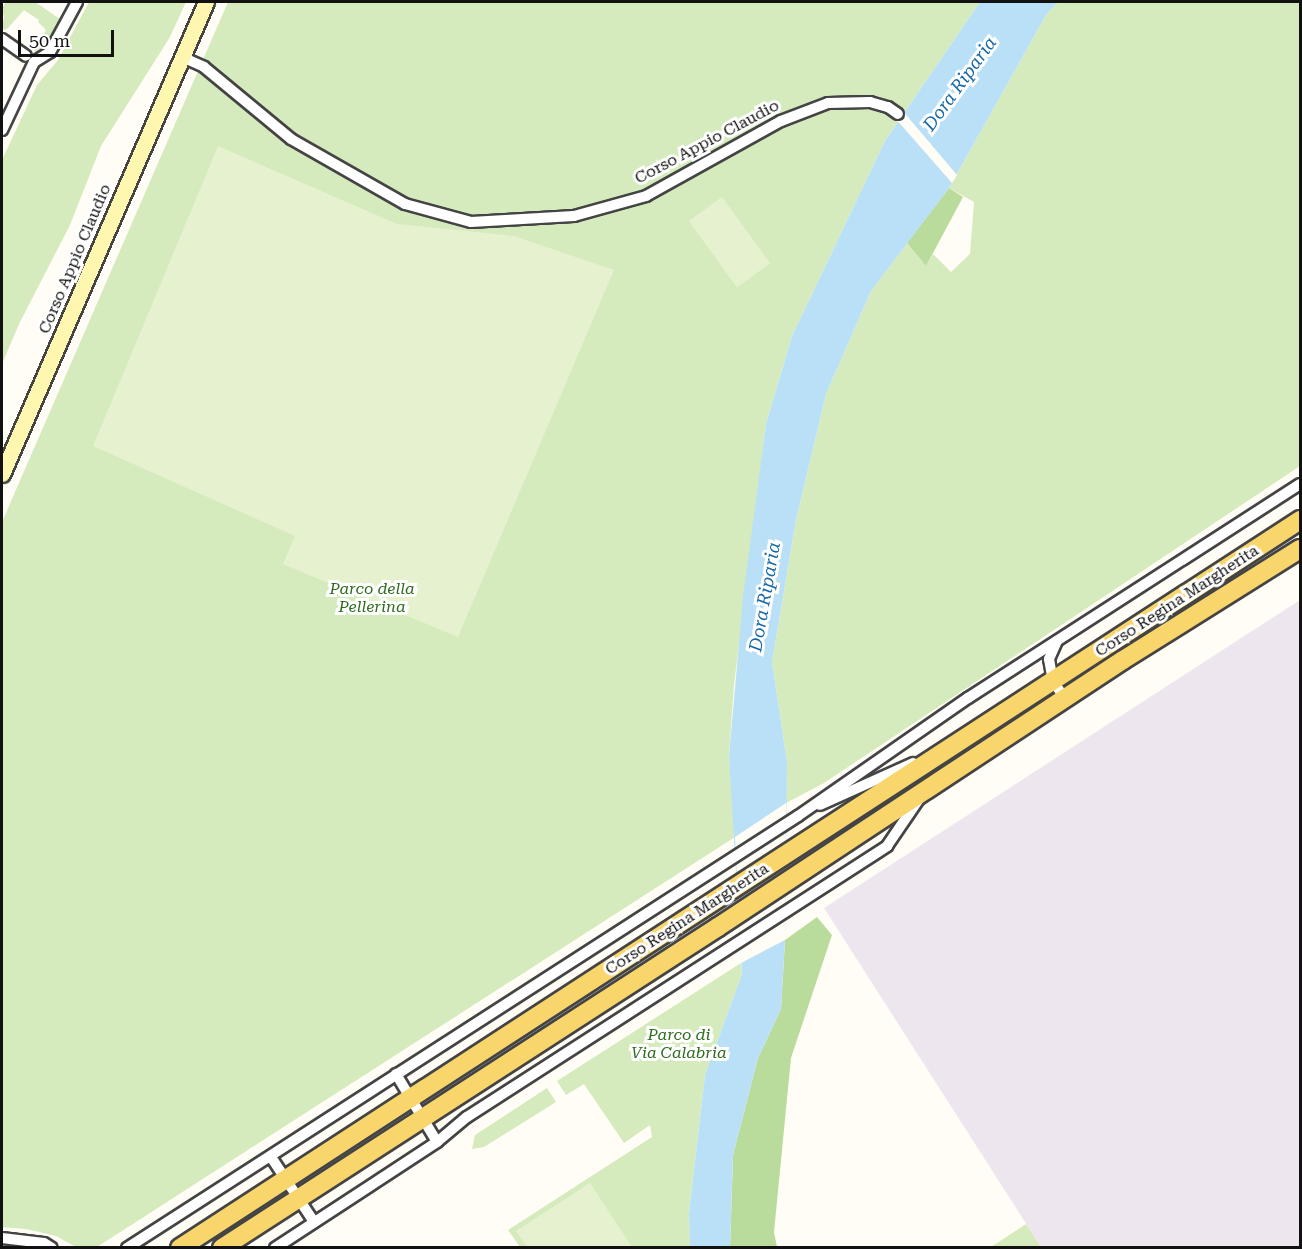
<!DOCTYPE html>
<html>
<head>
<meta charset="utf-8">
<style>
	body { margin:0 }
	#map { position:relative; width:1302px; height:1249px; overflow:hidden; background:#fffdf5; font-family:"Roboto Serif",serif }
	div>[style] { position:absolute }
	.industrial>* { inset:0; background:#eee6ef }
	.green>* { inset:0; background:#d5ebbd }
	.forest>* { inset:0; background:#b9dc9c }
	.pitch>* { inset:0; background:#e6f2cf; transform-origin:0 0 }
	.water>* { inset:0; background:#b9e0f7 }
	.pier>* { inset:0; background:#fffdf5 }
	.roads { filter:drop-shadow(2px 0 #444) drop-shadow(-2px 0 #444) drop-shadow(0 2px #444) drop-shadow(0 -2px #444) }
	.street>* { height:10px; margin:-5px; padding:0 5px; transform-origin:5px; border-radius:5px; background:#fff }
	.secondary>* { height:15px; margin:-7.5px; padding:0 7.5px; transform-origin:7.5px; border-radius:7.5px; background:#fff6b0 }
	.primary>* { height:18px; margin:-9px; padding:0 9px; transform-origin:9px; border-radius:9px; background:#f9d66b }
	span { translate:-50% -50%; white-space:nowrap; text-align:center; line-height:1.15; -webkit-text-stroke:6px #fff; paint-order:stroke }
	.street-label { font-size:16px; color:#111 }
	.park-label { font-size:16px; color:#2f6b1f; font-style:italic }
	.water-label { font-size:18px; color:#1768a6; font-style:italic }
	.frame { position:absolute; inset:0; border:3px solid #111; pointer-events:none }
	.scale { position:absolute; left:18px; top:30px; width:96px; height:27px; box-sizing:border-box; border:3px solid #111; border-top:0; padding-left:8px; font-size:18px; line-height:21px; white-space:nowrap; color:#111; -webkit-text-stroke:4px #fff; paint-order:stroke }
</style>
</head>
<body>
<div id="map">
	<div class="industrial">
		<div style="clip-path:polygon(1300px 600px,1300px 1247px,1041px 1247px,824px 908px)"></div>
	</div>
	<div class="green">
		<div style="clip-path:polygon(6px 2px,35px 2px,60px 19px,40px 54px,34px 50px,46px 30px,38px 22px,39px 20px,24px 10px,8px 28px,5px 30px,2px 28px,4px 17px,2px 8px)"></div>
		<div style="clip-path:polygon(89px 2px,186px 2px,170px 37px,101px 146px,70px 225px,19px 324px,2px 364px,2px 160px,37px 85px,58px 60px)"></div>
		<div style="clip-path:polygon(228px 2px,980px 2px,885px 141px,792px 336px,766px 424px,734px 685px,729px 756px,735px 837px,97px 1247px,76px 1247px,56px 1236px,26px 1229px,2px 1227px,2px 522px)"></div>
		<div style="clip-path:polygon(1058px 2px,1300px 2px,1300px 466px,824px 783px,786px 803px,787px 762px,772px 662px,796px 520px,826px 394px,871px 291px,907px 243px,926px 266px,933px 254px,951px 272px,970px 254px,974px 202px,949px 188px,1046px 15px)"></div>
		<div style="clip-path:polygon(741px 963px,742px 974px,705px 1075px,689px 1213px,690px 1247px,520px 1247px,508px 1230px,652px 1137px,650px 1125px,624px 1143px,584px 1084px,566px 1095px,557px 1081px)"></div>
		<div style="clip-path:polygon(547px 1088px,556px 1102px,484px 1147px,472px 1149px,475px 1135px)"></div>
		<div style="clip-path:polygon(1026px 1224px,1041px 1247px,991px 1247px)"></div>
	</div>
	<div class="forest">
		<div style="clip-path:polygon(949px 188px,963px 197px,926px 266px,907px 243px)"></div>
		<div style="clip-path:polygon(817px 917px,832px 935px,791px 1058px,774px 1232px,777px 1247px,730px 1248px,733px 1155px,758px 1058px,781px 1009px,785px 940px)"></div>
	</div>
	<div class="pitch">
		<div style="clip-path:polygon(218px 146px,397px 224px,514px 236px,614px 270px,458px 637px,283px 564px,295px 536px,93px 446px)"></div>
		<div style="left:722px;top:197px;width:82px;height:41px;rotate:54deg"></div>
		<div style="clip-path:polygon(590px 1183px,632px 1247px,527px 1247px,516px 1231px)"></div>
	</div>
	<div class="water">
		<div style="clip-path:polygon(980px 2px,1058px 2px,1046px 15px,949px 188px,871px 291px,826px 394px,796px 520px,772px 662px,787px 762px,785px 940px,781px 1009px,758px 1058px,733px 1155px,730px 1247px,690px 1248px,689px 1213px,705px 1075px,742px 974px,729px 756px,743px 597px,766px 424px,792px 336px,885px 141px)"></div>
	</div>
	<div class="pier">
		<div style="clip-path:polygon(902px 110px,957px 175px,952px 183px,896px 119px)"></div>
		<div style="clip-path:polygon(786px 803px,785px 940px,741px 963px,735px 837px)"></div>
	</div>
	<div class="roads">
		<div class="street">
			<div style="left:2px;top:39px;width:29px;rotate:35deg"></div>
			<div style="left:182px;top:57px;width:24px;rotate:24deg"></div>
			<div style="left:204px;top:67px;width:113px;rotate:39.6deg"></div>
			<div style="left:291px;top:139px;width:131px;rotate:29.7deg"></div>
			<div style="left:405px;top:204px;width:68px;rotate:15.3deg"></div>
			<div style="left:471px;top:222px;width:103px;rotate:-3.3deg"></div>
			<div style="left:574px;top:216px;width:75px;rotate:-15.5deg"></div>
			<div style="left:646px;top:196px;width:154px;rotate:-29.1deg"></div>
			<div style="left:781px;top:121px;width:50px;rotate:-21deg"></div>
			<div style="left:828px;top:103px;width:42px;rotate:-1.4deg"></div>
			<div style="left:870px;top:102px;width:19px;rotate:16deg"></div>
			<div style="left:888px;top:107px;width:12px;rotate:35deg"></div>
			<div style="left:2px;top:130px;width:75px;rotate:-64.8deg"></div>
			<div style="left:34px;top:62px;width:19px;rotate:-32deg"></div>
			<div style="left:50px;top:52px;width:57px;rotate:-61.6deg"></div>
			<div style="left:1057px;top:641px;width:20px;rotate:114deg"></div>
			<div style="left:1049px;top:659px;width:22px;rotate:80deg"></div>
			<div style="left:1053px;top:681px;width:23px;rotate:56deg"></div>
			<div style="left:820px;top:805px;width:102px;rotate:-24.3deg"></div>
			<div style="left:396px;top:1074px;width:79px;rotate:58.9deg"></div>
			<div style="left:271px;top:1157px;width:78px;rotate:56.5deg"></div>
			<div style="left:2px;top:1238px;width:42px;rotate:6.8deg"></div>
			<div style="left:44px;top:1243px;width:9px;rotate:32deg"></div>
			<div style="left:127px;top:1248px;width:798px;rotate:-32.77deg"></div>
			<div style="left:798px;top:816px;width:207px;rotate:-34.8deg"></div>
			<div style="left:968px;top:698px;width:395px;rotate:-32.8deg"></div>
			<div style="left:275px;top:1248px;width:194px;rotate:-33.2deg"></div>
			<div style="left:437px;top:1142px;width:39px;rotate:-40deg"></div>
			<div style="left:467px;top:1117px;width:500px;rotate:-32.8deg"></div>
			<div style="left:887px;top:846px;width:57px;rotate:-55.8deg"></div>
		</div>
		<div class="secondary">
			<div style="left:2px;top:474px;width:514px;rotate:-66.63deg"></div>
		</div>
		<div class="primary">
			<div style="left:180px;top:1248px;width:1336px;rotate:-33.02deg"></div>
			<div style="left:222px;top:1248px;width:591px;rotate:-32.91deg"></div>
			<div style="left:718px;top:927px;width:485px;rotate:-33.4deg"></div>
			<div style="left:1123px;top:660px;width:209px;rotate:-32.1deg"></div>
		</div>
	</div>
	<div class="street-label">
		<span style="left:707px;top:142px;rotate:-28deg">Corso Appio Claudio</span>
		<span style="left:75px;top:259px;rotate:-67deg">Corso Appio Claudio</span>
		<span style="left:1177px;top:601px;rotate:-33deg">Corso Regina Margherita</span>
		<span style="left:687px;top:919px;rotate:-33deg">Corso Regina Margherita</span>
	</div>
	<div class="park-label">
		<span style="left:372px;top:598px">Parco della<br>Pellerina</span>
		<span style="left:679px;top:1044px">Parco di<br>Via Calabria</span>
	</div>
	<div class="water-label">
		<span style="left:960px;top:84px;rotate:-54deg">Dora Riparia</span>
		<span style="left:765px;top:597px;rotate:-80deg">Dora Riparia</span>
	</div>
	<div class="frame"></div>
	<div class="scale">50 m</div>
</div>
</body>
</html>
